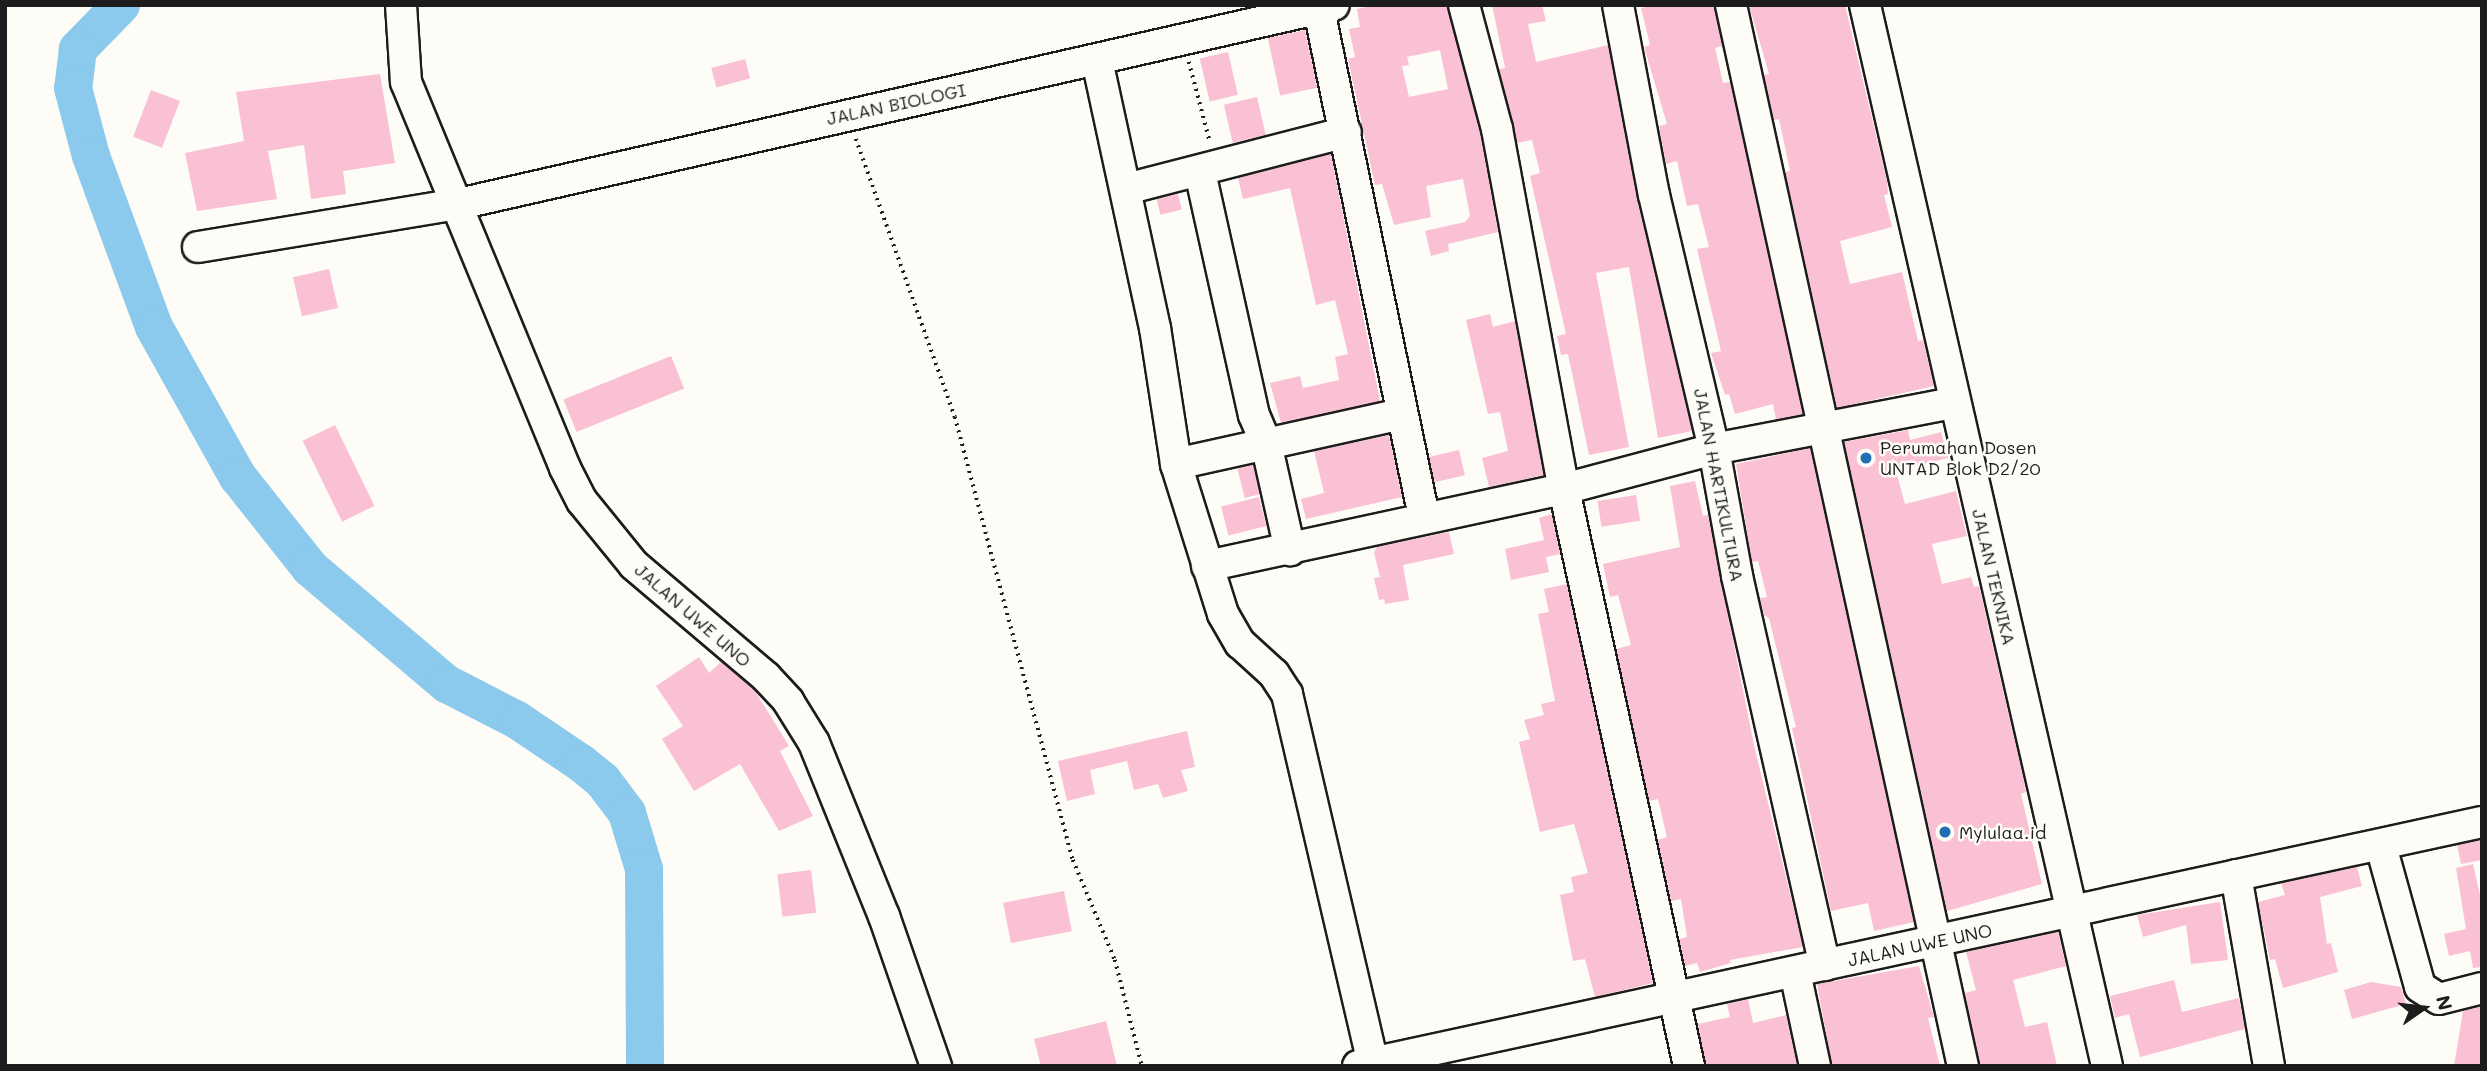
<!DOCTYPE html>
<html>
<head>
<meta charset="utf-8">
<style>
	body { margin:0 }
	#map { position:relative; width:2487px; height:1071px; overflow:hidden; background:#fdfcf7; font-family:Mali,sans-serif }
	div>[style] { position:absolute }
	.river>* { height:38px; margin:-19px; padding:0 19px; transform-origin:19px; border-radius:19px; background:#8bcaec }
	.building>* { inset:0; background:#fac1d4; transform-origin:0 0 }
	.path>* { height:3.5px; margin-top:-1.75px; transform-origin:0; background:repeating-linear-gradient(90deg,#1c1c1c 0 2px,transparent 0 7px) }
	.roads { filter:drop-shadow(2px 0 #1c1c1c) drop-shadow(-2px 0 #1c1c1c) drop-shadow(0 2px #1c1c1c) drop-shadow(0 -2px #1c1c1c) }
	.minor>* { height:30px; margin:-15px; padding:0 15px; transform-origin:15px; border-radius:15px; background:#fdfcf7 }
	.dots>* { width:19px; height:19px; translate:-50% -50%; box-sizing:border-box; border:4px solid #fdfcf7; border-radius:50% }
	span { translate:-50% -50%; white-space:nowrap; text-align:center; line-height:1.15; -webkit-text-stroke:5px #fdfcf7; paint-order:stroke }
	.street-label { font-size:18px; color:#1c1c1c }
	.poi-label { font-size:18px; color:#1c1c1c }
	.left { translate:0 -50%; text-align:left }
	.frame { position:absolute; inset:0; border:7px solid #1c1c1c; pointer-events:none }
	.north { position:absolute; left:2389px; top:973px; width:70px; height:70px; -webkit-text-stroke:5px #fdfcf7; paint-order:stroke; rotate:76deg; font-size:19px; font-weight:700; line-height:28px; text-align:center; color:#1c1c1c }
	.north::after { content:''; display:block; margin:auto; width:24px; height:32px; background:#1c1c1c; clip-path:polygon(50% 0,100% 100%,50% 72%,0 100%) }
</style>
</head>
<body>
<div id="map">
	<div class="river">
		<div style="left:121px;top:5px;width:62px;rotate:134.3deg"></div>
		<div style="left:78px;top:49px;width:39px;rotate:97deg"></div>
		<div style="left:73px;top:88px;width:70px;rotate:75.2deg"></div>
		<div style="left:91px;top:156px;width:182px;rotate:69.8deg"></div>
		<div style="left:154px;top:327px;width:172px;rotate:60.8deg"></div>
		<div style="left:238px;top:477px;width:116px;rotate:51.6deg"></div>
		<div style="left:310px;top:568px;width:180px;rotate:40.3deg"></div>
		<div style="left:447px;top:684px;width:79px;rotate:27.2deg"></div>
		<div style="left:517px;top:720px;width:77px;rotate:33.9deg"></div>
		<div style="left:581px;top:763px;width:28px;rotate:39deg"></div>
		<div style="left:603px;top:781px;width:40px;rotate:53deg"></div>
		<div style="left:627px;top:813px;width:59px;rotate:73.1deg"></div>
		<div style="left:644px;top:869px;width:197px;rotate:89.7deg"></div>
	</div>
	<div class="building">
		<div style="clip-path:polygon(evenodd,1374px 5px,1447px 5px,1480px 133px,1498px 232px,1448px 244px,1449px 251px,1431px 256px,1425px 231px,1465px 222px,1470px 216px,1463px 179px,1426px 186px,1431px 217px,1394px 225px,1382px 184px,1375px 185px,1348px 59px,1355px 57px,1349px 29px,1360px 27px,1357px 9px,1374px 5px,1440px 50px,1448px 89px,1409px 97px,1402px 66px,1409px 65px,1407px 57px,1440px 50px)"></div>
		<div style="clip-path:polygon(1492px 5px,1542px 5px,1546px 21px,1528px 24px,1536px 62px,1608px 45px,1637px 199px,1692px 431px,1658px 438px,1629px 267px,1596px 273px,1629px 447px,1589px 455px,1568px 354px,1561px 355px,1557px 336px,1566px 334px,1530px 176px,1540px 173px,1532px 140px,1517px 143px,1499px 69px,1505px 68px)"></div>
		<div style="clip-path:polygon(1653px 5px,1714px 5px,1722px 46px,1715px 48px,1723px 83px,1730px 82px,1803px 414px,1776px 419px,1773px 404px,1735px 414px,1729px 394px,1725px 395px,1711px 353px,1721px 351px,1697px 249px,1709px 247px,1698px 204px,1687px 206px,1677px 161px,1666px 164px,1659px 126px,1667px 124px,1644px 47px,1650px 45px,1641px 8px)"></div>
		<div style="clip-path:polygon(1749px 5px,1845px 5px,1887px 181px,1888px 194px,1884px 195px,1892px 227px,1840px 241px,1850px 284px,1902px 272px,1918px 341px,1923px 340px,1934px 386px,1837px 408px,1785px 172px,1790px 171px,1779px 119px,1774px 120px,1764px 75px,1769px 74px)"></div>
		<div style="left:1305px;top:30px;width:59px;height:38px;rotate:78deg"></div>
		<div style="left:1228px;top:52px;width:44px;height:29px;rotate:77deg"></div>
		<div style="left:745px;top:59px;width:20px;height:35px;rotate:75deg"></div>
		<div style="clip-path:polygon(380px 74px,395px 163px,343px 171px,346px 194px,311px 199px,304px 145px,268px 151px,277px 199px,197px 211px,185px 153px,244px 141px,236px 92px)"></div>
		<div style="left:151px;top:90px;width:31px;height:50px;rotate:21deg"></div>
		<div style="left:1257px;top:97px;width:39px;height:34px;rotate:77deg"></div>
		<div style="clip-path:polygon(1331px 154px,1380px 401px,1281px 423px,1270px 383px,1300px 376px,1303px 388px,1339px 380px,1335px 357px,1348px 354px,1335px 300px,1316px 305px,1290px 188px,1243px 199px,1238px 178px)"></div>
		<div style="left:1178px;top:194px;width:16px;height:22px;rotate:76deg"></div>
		<div style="left:329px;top:269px;width:40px;height:37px;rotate:77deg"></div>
		<div style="clip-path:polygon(1490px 314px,1493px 327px,1515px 321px,1544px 475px,1489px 487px,1482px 458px,1508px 451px,1500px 412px,1488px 414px,1466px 320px)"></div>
		<div style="left:671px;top:356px;width:35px;height:116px;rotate:68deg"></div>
		<div style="left:335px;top:425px;width:90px;height:36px;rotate:64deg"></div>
		<div style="clip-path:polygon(1908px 430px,1910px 440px,1941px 432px,1948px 458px,1896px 471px,1905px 504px,1956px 491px,1967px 536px,1932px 544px,1942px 584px,1971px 577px,1974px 587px,1979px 586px,2023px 777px,2026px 792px,2021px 794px,2042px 884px,1947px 911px,1844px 442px)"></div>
		<div style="clip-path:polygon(1389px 435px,1402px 497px,1306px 519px,1301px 499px,1324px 493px,1314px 451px)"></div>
		<div style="clip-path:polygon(1810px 448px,1914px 922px,1874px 931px,1868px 903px,1831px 911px,1792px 728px,1796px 727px,1769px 618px,1764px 615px,1760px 598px,1767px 597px,1758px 561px,1752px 562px,1736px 464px)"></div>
		<div style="left:1459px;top:450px;width:26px;height:31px;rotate:77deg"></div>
		<div style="left:1253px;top:465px;width:30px;height:16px;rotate:76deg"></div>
		<div style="clip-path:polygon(1695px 481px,1703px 516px,1708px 515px,1754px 745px,1803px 947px,1730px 960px,1731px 963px,1700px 972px,1697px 963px,1685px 966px,1679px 939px,1687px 937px,1681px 899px,1671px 901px,1658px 840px,1667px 837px,1658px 799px,1649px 801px,1616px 649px,1631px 645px,1618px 595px,1610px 597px,1603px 564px,1680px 547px,1670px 486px)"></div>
		<div style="left:1636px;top:495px;width:26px;height:39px;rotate:81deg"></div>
		<div style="left:1259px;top:497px;width:30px;height:39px;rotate:76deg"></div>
		<div style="clip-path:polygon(1552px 514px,1560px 554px,1546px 557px,1549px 572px,1511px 580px,1505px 549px,1544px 540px,1539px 518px)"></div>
		<div style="clip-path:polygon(1449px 532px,1454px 554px,1403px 565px,1409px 600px,1385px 604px,1384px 599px,1379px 600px,1374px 578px,1380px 577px,1374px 552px,1377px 547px)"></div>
		<div style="clip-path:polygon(1567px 584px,1653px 983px,1595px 997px,1585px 959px,1573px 961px,1560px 895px,1574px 892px,1571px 877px,1588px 873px,1574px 824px,1540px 832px,1519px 742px,1530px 739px,1524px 720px,1544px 715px,1541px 704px,1555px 701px,1538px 614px,1549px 612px,1544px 589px)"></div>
		<div style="clip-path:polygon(699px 657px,709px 673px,721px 662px,755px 691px,789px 746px,780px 751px,813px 816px,779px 831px,740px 764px,694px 791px,662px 739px,683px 726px,656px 686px)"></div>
		<div style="clip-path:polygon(1187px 731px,1195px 767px,1181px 770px,1188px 791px,1163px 798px,1158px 784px,1134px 790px,1127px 761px,1090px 770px,1095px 794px,1067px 801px,1058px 761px)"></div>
		<div style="clip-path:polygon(2482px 840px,2482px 860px,2461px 864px,2457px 845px)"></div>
		<div style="clip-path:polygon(2473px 864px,2482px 904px,2482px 967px,2473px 968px,2470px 951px,2449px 956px,2444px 934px,2466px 929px,2456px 868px)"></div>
		<div style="clip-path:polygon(2357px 867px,2362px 886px,2320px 897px,2327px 944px,2331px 943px,2338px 972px,2283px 988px,2275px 959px,2270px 960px,2258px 902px,2285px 895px,2281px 883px)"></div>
		<div style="left:811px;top:870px;width:43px;height:34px;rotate:83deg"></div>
		<div style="left:1064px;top:891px;width:41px;height:62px;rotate:79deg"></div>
		<div style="clip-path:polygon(2220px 902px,2228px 960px,2191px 964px,2186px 925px,2143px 937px,2137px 915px)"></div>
		<div style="clip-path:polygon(2058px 932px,2066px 966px,2013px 980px,2025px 1027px,2047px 1022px,2057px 1066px,1980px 1066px,1965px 993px,1976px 990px,1966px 952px)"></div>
		<div style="clip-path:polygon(1919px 966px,1934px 1017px,1928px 1018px,1940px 1066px,1832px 1066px,1817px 984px)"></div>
		<div style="clip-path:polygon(2174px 980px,2182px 1012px,2239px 998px,2245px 1029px,2140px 1057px,2129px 1014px,2115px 1018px,2110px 996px)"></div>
		<div style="clip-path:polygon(2371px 982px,2401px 987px,2406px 1004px,2352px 1019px,2344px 990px)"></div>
		<div style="clip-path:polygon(1748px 999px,1753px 1023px,1786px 1015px,1797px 1066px,1706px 1066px,1698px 1024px,1730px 1017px,1727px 1004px)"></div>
		<div style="clip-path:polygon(2482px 1006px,2482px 1066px,2454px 1066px,2463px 1011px)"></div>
		<div style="clip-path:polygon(1106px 1021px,1117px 1066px,1041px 1066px,1034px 1039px)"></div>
	</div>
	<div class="path">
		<div style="left:1189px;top:62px;width:83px;rotate:75.3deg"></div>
		<div style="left:856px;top:139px;width:295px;rotate:70.4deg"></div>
		<div style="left:955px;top:417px;width:458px;rotate:75.1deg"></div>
		<div style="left:1073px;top:860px;width:108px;rotate:67.2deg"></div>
		<div style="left:1115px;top:960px;width:109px;rotate:75.7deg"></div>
	</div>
	<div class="roads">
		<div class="minor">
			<div style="left:401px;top:5px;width:77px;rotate:86.3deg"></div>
			<div style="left:406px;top:82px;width:417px;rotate:67.6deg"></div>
			<div style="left:565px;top:468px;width:37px;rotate:63deg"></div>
			<div style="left:582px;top:501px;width:82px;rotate:50.9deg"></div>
			<div style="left:634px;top:565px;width:173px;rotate:40.3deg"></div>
			<div style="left:766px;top:677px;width:33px;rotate:47deg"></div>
			<div style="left:788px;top:701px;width:49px;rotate:58.2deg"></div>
			<div style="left:814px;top:743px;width:187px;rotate:68deg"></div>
			<div style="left:884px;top:916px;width:159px;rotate:70.9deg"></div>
			<div style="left:1318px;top:5px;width:523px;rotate:78.3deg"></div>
			<div style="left:1464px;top:5px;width:128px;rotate:75.1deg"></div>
			<div style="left:1497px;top:129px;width:366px;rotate:79.5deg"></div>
			<div style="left:1564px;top:489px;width:590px;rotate:77.78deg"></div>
			<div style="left:1618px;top:5px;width:193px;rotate:79.3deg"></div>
			<div style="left:1654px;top:195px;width:261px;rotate:76.7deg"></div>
			<div style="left:1714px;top:449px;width:129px;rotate:79.7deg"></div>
			<div style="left:1737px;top:576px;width:399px;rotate:77.3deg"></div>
			<div style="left:1731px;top:5px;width:1086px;rotate:77.67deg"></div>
			<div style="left:1865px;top:5px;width:1088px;rotate:77.15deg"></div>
			<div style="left:1097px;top:60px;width:274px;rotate:77.8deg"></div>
			<div style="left:1155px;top:328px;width:138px;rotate:81.2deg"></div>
			<div style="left:1176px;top:464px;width:157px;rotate:72.6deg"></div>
			<div style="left:1223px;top:614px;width:34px;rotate:60deg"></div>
			<div style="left:1240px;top:643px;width:46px;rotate:42.4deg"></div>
			<div style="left:1274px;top:674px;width:24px;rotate:57deg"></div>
			<div style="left:1287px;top:694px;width:376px;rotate:76.9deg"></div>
			<div style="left:1200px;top:172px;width:249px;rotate:77.5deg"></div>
			<div style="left:1254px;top:415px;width:30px;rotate:67deg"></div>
			<div style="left:1266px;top:443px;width:110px;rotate:77.4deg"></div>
			<div style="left:1126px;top:189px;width:227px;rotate:-14.5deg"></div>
			<div style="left:198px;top:247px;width:265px;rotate:-9.4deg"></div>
			<div style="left:459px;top:204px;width:897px;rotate:-12.81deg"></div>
			<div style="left:1176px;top:464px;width:231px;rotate:-12.5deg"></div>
			<div style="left:1207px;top:566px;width:365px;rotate:-12.2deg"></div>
			<div style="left:1564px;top:489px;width:155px;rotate:-14.9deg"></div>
			<div style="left:1714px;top:449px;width:244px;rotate:-10.9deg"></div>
			<div style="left:2381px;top:846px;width:146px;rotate:74.5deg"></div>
			<div style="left:2420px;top:987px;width:22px;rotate:32deg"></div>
			<div style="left:2439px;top:999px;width:44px;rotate:-14.3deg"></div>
			<div style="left:2236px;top:875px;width:194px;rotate:80.2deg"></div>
			<div style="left:1795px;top:972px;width:96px;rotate:78deg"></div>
			<div style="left:1358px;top:1066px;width:1150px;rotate:-12.25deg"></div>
		</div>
	</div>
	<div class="dots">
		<div style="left:1866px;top:458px;background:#1f6fb2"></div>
		<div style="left:1945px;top:832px;background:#1f6fb2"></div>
	</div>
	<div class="street-label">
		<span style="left:896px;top:104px;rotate:-12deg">JALAN BIOLOGI</span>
		<span style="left:1719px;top:485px;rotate:79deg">JALAN HARTIKULTURA</span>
		<span style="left:1994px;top:577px;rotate:77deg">JALAN TEKNIKA</span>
		<span style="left:693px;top:615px;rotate:41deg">JALAN UWE UNO</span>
		<span style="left:1920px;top:945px;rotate:-12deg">JALAN UWE UNO</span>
	</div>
	<div class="poi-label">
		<span class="left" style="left:1880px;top:458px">Perumahan Dosen<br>UNTAD Blok D2/20</span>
		<span class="left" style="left:1959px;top:832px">Mylulaa.id</span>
	</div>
	<div class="frame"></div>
	<div class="north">N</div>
</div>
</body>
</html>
